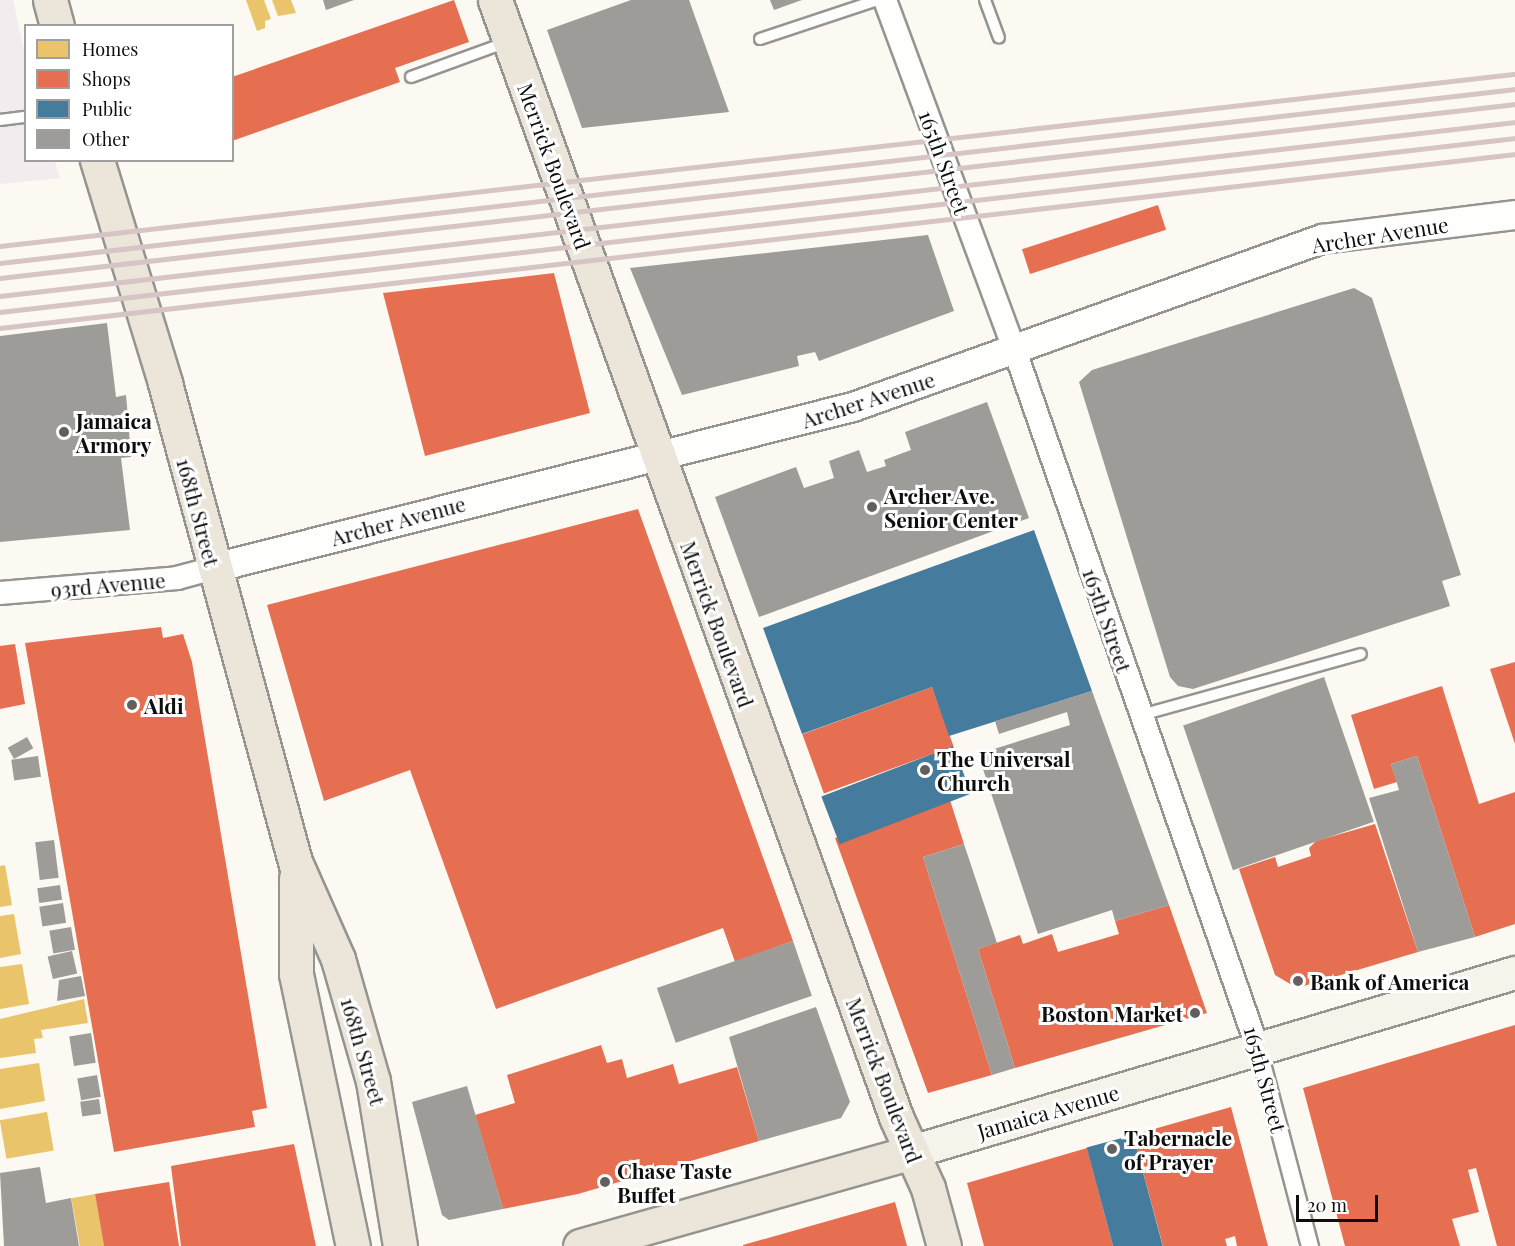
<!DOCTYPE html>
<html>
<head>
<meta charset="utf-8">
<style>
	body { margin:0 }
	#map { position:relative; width:1515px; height:1246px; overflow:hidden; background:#fbf9f2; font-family:"Playfair Display",serif }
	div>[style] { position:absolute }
	.industrial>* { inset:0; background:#f2ecef }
	.homes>* { inset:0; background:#e9c46a; transform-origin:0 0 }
	.shops>* { inset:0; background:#e76f51; transform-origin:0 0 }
	.public>* { inset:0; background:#457b9d; transform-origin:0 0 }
	.building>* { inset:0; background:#9e9c98; transform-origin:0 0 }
	.roads { filter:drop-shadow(2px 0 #959491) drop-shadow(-2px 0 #959491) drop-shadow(0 2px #959491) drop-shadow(0 -2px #959491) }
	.service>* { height:10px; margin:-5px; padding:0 5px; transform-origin:5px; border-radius:5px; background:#fefefd }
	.pedestrian>* { height:16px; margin:-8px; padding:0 8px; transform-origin:8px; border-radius:8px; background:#fefefd }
	.minor>* { height:22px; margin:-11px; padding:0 11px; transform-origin:11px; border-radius:11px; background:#fefefd }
	.tertiary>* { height:28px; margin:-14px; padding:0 14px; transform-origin:14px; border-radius:14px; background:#fefefd }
	.secondary>* { height:32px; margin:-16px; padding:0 16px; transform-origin:16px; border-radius:16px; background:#f5f3ea }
	.primary>* { height:33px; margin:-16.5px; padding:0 16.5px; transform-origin:16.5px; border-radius:16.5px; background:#ebe6d9 }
	.rail>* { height:4.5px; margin:-2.25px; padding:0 2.25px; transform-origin:2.25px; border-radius:2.25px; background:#d7c5c6 }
	.dots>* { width:16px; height:16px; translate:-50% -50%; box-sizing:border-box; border:3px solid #fff; border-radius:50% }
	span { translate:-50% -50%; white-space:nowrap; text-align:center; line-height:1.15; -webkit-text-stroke:6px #fff; paint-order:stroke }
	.street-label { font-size:21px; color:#0e0e0e }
	.poi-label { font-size:21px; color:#0e0e0e; font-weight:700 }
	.left { translate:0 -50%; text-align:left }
	.right { translate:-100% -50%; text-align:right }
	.legend { position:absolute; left:24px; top:24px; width:210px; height:138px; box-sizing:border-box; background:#fff; border:2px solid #9f9f9f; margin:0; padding:8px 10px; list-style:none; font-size:18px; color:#0e0e0e }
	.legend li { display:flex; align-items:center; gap:12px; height:30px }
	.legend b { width:30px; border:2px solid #9f9f9f }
	.scale { position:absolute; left:1296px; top:1195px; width:82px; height:27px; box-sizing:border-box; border:3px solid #0e0e0e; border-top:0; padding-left:8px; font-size:18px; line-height:21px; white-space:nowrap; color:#0e0e0e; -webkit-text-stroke:4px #fff; paint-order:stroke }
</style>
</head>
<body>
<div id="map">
	<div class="industrial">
		<div style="clip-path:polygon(0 0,13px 0,25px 55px,26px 160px,55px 161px,60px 178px,0 184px)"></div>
	</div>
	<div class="homes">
		<div style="clip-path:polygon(246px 0,264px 0,271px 19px,265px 21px,265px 28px,257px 31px)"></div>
		<div style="clip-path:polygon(272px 0,291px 0,296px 13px,278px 16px)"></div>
		<div style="clip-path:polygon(5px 865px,12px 905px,0 907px,0 866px)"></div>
		<div style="clip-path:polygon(14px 914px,21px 954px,0 958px,0 916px)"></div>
		<div style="clip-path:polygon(22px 964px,29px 1004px,0 1009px,0 967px)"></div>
		<div style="clip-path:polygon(84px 999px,88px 1023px,41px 1030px,43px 1038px,34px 1039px,36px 1053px,0 1058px,0 1019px)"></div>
		<div style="clip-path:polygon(39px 1063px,45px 1101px,0 1109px,0 1069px)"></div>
		<div style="left:47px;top:1112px;width:39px;height:48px;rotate:80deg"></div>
		<div style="left:95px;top:1194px;width:53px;height:24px;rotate:80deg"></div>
	</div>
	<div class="shops">
		<div style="clip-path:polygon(454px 0,469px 42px,395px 68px,400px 82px,232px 141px,232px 77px)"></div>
		<div style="left:1158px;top:205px;width:26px;height:143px;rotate:72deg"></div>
		<div style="clip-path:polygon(554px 273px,590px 413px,425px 456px,383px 293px)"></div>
		<div style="clip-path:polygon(638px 509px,793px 941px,735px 962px,723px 928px,496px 1009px,410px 770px,324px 801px,267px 605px)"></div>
		<div style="clip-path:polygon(161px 627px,163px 638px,183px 634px,192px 662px,267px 1108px,252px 1111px,255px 1127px,114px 1152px,25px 643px)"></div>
		<div style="clip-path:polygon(15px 644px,25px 704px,0 709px,0 646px)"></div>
		<div style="clip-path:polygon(1515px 662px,1515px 744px,1490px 669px)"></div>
		<div style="clip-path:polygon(1442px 686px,1479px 804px,1515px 792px,1515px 924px,1475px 937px,1417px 756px,1391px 764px,1397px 782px,1374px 789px,1351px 715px)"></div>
		<div style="left:932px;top:687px;width:63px;height:138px;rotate:70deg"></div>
		<div style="clip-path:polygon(950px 800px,964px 844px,923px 857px,992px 1075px,928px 1093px,835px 838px)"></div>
		<div style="clip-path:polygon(1375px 824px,1418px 952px,1297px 988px,1275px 975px,1239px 869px,1275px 857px,1278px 867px,1311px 856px,1309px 848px,1316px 841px)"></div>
		<div style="clip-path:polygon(1169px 905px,1207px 1013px,1015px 1068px,978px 949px,1020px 935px,1023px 944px,1052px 934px,1058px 952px,1119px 934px,1115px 921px)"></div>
		<div style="clip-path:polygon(1515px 1025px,1515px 1246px,1497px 1246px,1476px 1168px,1468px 1170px,1479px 1212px,1452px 1219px,1460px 1246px,1345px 1246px,1303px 1088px)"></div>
		<div style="clip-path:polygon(601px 1045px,607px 1063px,622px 1059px,627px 1078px,673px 1064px,679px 1084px,737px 1067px,759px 1141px,578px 1194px,503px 1209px,475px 1115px,515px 1103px,507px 1075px)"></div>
		<div style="clip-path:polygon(1231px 1107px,1268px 1246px,1237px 1246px,1235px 1236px,1225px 1239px,1227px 1246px,1163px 1246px,1133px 1135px)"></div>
		<div style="clip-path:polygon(294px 1144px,316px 1246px,181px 1246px,171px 1166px)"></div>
		<div style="clip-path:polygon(1087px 1148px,1113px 1246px,984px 1246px,967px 1183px)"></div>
		<div style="clip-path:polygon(169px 1182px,179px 1246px,104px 1246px,95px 1194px)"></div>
		<div style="clip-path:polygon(895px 1202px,907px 1246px,743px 1246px,743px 1245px)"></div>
	</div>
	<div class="public">
		<div style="clip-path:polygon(1034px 530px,1092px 691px,949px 736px,932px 687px,802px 734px,763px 628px)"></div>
		<div style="left:953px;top:746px;width:51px;height:141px;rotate:69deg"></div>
		<div style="left:1133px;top:1135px;width:115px;height:48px;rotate:75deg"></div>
	</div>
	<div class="building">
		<div style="clip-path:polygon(323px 0,354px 0,326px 10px)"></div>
		<div style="clip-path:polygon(631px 0,689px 0,729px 112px,582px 128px,547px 30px)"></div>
		<div style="clip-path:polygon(770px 0,802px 0,774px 10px)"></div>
		<div style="clip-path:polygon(928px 235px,954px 311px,819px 361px,815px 352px,797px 356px,799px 366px,682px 395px,630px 268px)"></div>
		<div style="clip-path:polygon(1354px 288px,1372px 298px,1461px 575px,1442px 581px,1450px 606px,1193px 689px,1178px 686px,1170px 677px,1079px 382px,1092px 370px)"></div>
		<div style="clip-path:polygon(107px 323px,116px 397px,126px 395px,127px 406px,131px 457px,121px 458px,130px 530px,0 542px,0 336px)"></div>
		<div style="clip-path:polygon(987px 402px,1029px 518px,759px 617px,715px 497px,796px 467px,804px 488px,834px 478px,829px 461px,859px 450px,867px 472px,886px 466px,884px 460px,911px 450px,905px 432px)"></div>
		<div style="left:1324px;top:677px;width:153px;height:149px;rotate:71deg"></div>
		<div style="clip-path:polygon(1092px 691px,1169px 905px,1115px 921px,1112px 910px,1038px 934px,978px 754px,1070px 725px,1067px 712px,999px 734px,995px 721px)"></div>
		<div style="left:27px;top:737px;width:13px;height:22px;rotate:61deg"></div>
		<div style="left:38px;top:756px;width:21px;height:27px;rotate:82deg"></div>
		<div style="clip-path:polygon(1417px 756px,1475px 937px,1418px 952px,1369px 798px,1399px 790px,1391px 764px)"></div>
		<div style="left:54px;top:840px;width:38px;height:19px;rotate:83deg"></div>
		<div style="clip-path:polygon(964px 844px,997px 943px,978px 949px,1015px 1068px,992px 1075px,923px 857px)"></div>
		<div style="left:60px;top:885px;width:15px;height:23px;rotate:82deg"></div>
		<div style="left:63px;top:903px;width:20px;height:24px;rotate:81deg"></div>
		<div style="left:71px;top:927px;width:23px;height:22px;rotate:80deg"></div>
		<div style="left:793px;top:941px;width:58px;height:144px;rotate:71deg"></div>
		<div style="left:72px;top:951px;width:23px;height:25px;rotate:77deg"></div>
		<div style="clip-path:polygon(81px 976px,85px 996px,57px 1001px,59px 980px)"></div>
		<div style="clip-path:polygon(816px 1007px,850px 1102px,841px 1118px,759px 1141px,729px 1037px)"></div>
		<div style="left:91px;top:1033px;width:30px;height:22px;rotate:81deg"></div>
		<div style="left:97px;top:1075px;width:22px;height:20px;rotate:80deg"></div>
		<div style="clip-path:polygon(467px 1086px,503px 1209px,449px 1220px,442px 1215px,412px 1102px)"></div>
		<div style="left:99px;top:1099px;width:15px;height:19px;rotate:82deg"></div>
		<div style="clip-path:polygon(40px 1167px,46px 1203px,71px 1198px,79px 1246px,4px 1246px,0 1173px)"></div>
	</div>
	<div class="roads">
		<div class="service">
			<div style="left:985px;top:0;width:40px;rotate:69.8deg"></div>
			<div style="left:760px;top:39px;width:123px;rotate:-18.4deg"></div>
			<div style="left:411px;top:77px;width:102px;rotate:-20deg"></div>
			<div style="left:0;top:120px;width:26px;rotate:-7deg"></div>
			<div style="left:1141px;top:715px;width:228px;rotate:-15.5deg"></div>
		</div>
		<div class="pedestrian">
			<div style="left:1259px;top:1052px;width:201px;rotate:75.3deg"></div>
		</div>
		<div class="minor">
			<div style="left:885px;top:0;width:371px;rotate:69.7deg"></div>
			<div style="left:1014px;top:348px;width:745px;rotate:70.81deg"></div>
			<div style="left:0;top:593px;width:178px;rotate:-4.8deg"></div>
			<div style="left:177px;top:578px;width:38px;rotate:-15deg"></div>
		</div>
		<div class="tertiary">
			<div style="left:214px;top:568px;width:659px;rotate:-14.14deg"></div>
			<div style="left:853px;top:407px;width:499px;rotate:-19.7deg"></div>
			<div style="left:1323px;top:239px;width:193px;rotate:-7.1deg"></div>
		</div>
		<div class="secondary">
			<div style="left:912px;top:1152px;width:629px;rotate:-16.53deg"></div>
		</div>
		<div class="primary">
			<div style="left:50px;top:0;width:27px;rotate:75deg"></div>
			<div style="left:495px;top:0;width:1187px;rotate:70.25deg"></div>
			<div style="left:896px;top:1117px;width:78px;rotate:65.7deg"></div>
			<div style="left:928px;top:1188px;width:60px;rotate:74.6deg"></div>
			<div style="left:97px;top:160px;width:233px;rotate:73deg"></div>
			<div style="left:165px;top:383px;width:499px;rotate:74.8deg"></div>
			<div style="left:296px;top:864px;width:104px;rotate:66.1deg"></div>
			<div style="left:338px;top:959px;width:127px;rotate:74deg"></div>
			<div style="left:373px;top:1081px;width:167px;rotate:80.7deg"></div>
			<div style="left:296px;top:878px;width:96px;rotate:90deg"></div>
			<div style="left:296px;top:974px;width:278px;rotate:78.2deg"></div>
			<div style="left:580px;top:1246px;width:345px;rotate:-15.8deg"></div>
		</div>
	</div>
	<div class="rail">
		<div style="left:0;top:246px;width:1525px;rotate:-6.48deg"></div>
		<div style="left:0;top:263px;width:1525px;rotate:-6.55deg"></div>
		<div style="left:0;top:278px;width:1525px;rotate:-6.55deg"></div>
		<div style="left:0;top:296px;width:1525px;rotate:-6.55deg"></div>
		<div style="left:0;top:312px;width:1525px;rotate:-6.55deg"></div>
		<div style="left:0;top:328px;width:1525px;rotate:-6.55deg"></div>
	</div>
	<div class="dots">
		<div style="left:64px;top:432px;background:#61605e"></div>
		<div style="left:872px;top:507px;background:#61605e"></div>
		<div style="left:132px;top:705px;background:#61605e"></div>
		<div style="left:925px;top:770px;background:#61605e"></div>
		<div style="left:1298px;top:981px;background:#61605e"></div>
		<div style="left:1195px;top:1013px;background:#61605e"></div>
		<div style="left:1112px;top:1149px;background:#61605e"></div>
		<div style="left:605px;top:1182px;background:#61605e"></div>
	</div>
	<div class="street-label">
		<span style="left:945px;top:162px;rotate:70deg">165th Street</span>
		<span style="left:555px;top:166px;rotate:70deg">Merrick Boulevard</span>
		<span style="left:1380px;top:234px;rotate:-9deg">Archer Avenue</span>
		<span style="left:868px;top:399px;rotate:-18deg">Archer Avenue</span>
		<span style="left:199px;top:512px;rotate:75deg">168th Street</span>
		<span style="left:398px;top:520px;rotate:-15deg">Archer Avenue</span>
		<span style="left:108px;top:584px;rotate:-5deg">93rd Avenue</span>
		<span style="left:1108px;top:620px;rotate:71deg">165th Street</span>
		<span style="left:718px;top:624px;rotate:70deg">Merrick Boulevard</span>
		<span style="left:364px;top:1051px;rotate:74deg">168th Street</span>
		<span style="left:1266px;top:1079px;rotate:75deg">165th Street</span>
		<span style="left:885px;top:1080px;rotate:69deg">Merrick Boulevard</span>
		<span style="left:1048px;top:1111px;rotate:-16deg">Jamaica Avenue</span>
	</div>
	<div class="poi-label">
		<span class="left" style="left:76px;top:432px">Jamaica<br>Armory</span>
		<span class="left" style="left:884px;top:507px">Archer Ave.<br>Senior Center</span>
		<span class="left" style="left:144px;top:705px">Aldi</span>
		<span class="left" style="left:937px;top:770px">The Universal<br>Church</span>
		<span class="left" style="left:1310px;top:981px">Bank of America</span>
		<span class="right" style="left:1183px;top:1013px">Boston Market</span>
		<span class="left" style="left:1124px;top:1149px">Tabernacle<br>of Prayer</span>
		<span class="left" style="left:617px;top:1182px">Chase Taste<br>Buffet</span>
	</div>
	<ul class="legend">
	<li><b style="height:16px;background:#e9c46a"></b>Homes</li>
	<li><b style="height:16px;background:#e76f51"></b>Shops</li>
	<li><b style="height:16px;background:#457b9d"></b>Public</li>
	<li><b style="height:16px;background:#9e9c98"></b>Other</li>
	</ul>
	<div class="scale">20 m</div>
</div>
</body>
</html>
